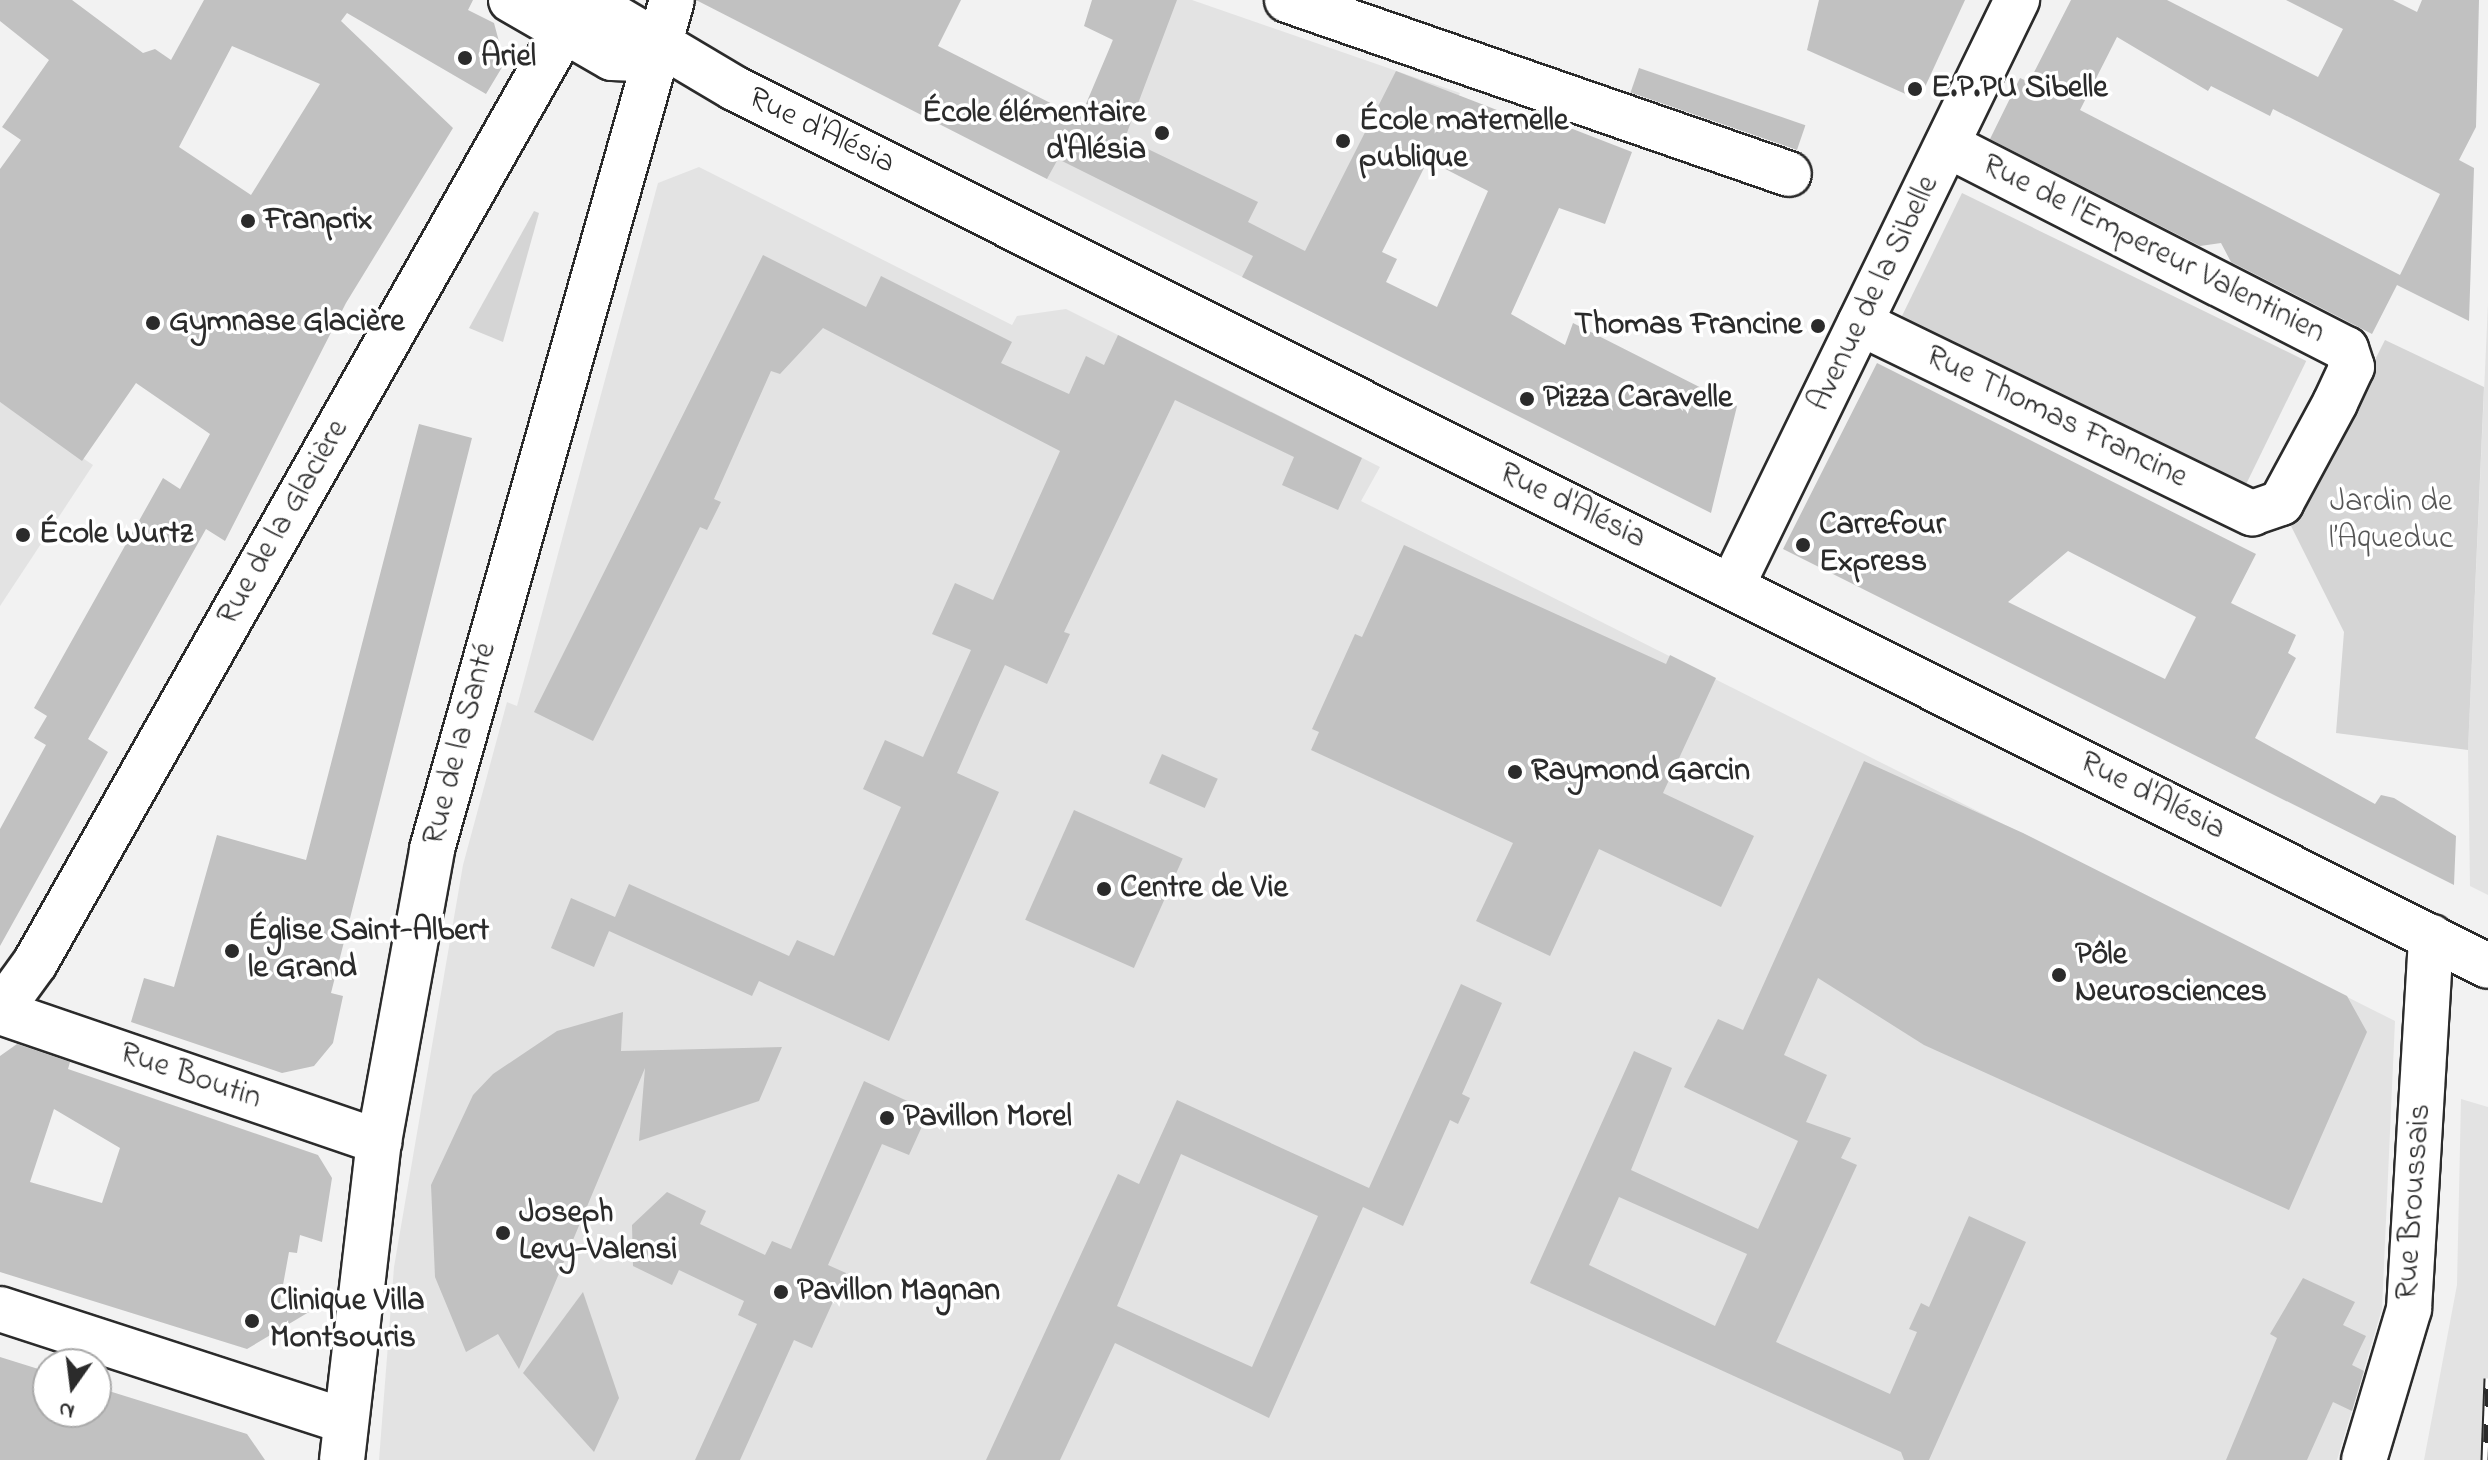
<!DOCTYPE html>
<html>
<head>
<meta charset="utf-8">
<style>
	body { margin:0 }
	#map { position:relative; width:2488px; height:1460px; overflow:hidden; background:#f2f2f2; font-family:"Indie Flower",sans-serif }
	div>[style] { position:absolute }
	.built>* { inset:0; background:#e3e3e3 }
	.green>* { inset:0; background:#d5d5d5; transform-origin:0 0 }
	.building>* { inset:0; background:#c1c1c1; transform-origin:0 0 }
	.roads { filter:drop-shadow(2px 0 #2b2b2b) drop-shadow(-2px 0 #2b2b2b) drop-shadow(0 2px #2b2b2b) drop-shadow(0 -2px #2b2b2b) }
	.minor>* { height:44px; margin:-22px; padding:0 22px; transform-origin:22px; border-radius:22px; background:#fff }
	.tertiary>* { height:44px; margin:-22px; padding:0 22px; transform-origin:22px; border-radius:22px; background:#fff }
	.secondary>* { height:44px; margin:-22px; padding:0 22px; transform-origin:22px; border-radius:22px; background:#fff }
	.rail>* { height:9px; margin-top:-4.5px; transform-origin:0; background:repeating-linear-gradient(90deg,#fff 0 18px,#2b2b2b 0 36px); box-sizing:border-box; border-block:2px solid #2b2b2b }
	.dots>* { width:22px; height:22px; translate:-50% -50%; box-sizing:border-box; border:4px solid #fff; border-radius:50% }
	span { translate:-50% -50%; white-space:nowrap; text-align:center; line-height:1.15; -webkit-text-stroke:7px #fff; paint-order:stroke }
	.poi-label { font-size:32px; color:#2b2b2b; font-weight:700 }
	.left { translate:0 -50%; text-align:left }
	.right { translate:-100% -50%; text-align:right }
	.street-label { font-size:32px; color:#2b2b2b }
	.park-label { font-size:32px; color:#565656 }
	.north { position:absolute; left:32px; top:1348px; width:80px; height:80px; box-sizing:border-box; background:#fff; border:2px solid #aaa; border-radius:50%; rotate:194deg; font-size:22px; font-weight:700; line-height:32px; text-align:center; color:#2b2b2b }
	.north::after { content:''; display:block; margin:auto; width:28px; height:36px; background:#2b2b2b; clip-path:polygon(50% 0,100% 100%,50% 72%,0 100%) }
</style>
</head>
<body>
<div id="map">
	<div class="built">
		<div style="clip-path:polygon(1126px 0,1192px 0,1460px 93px,1344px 328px,1047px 179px,1097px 86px)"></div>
		<div style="clip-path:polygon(699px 167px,1012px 325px,1017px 316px,1066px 309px,1288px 420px,1380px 467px,1361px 501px,2395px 1021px,2382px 1309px,2337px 1460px,379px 1460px,394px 1267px,463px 865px,507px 702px,517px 706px,658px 183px)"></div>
		<div style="clip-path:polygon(2488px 303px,2488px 895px,2470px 886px,2468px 750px)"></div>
		<div style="clip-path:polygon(0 402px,93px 465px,0 606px)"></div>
		<div style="clip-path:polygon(2461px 1099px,2488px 1107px,2488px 1460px,2424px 1460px,2457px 1285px)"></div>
	</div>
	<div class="green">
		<div style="left:1962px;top:193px;width:383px;height:147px;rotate:26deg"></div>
		<div style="clip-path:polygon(534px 211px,539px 213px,503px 342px,469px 328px)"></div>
		<div style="clip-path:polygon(2385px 340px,2484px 387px,2468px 750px,2336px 733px,2344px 632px,2291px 526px)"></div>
	</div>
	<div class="building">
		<div style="clip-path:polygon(evenodd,0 0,72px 0,143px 53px,155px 49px,171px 60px,204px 0,473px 0,468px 10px,494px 23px,501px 49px,510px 54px,486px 94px,347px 13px,341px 21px,453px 128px,346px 303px,225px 541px,206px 529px,88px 739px,108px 752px,0 946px,0 829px,46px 745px,34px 738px,47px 716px,34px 708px,163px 478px,180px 489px,210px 434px,136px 383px,82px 461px,0 402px,0 169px,21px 140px,2px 127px,49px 60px,0 21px,0 0,232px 46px,320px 84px,251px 195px,179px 147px,232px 46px)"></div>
		<div style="clip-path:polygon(evenodd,696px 0,961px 0,938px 46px,1080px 118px,1113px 40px,1084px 26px,1092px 0,1177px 0,1125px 138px,1258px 202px,1248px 222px,1305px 251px,1396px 71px,1549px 130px,1565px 126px,1632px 152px,1605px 224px,1559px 208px,1511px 314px,1565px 345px,1573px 323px,1737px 406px,1711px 513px,1242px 277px,1253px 256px,1058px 159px,1047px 179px,696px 0,1428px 160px,1488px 191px,1437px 307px,1386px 282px,1397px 259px,1382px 252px,1428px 160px)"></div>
		<div style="clip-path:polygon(1819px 0,1965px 0,1919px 100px,1807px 50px)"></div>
		<div style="clip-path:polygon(evenodd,2071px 0,2167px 0,2318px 77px,2343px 29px,2286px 0,2393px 0,2417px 12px,2422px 0,2479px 0,2476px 127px,2459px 160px,2474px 168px,2469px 321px,2397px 285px,2372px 334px,2231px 262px,2221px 243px,2200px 246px,1990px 139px,2020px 78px,2029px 82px,2071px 0,2117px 37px,2208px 91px,2211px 86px,2270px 116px,2273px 109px,2440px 194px,2400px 275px,2080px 110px,2117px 37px)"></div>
		<div style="left:1639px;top:68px;width:176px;height:26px;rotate:19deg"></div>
		<div style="clip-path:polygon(763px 255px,866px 307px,881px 276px,1012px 342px,1001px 363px,1069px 394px,1086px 356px,1104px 365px,1118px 335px,1362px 458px,1338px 510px,1282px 485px,1294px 457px,1175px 400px,1064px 632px,1070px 634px,1047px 684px,1005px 665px,980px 720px,957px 773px,999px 792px,889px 1041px,759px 981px,752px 996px,609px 931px,612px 924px,594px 967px,551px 948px,571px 898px,615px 917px,629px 884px,789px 956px,797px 940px,834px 956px,901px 807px,863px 789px,885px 740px,923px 757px,971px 650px,932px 634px,955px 583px,993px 600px,1060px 451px,823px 328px,780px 374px,771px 371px,714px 499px,721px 502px,707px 530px,700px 527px,593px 741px,534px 712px)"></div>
		<div style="clip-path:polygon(evenodd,1877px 363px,2256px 554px,2231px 603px,2296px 635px,2288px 653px,2296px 658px,2255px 738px,2375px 804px,2381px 795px,2394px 798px,2456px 836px,2454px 885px,1783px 549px,1877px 363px,2068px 551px,2196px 617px,2165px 679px,2008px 602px,2068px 551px)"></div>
		<div style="clip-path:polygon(419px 424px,472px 438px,331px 993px,343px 996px,333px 1043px,314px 1066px,282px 1073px,131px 1022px,144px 978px,174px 987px,217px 835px,306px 860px)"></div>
		<div style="clip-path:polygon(1404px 545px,1666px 664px,1670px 655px,1716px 678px,1663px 793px,1754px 836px,1721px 907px,1599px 849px,1550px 956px,1476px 921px,1513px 843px,1311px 750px,1319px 732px,1312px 729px,1355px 634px,1362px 637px)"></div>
		<div style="left:1162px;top:754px;width:61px;height:32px;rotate:24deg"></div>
		<div style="clip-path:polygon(evenodd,1864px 761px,2023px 833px,2347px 996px,2367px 1032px,2289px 1210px,1924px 1045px,1818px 978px,1784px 1055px,1827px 1075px,1806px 1122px,1851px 1138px,1841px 1158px,1857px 1165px,1776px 1342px,1890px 1394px,1917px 1332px,1909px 1329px,1921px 1303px,1929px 1307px,1969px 1216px,2026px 1242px,1929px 1460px,1904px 1460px,1901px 1452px,1530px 1283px,1634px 1051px,1672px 1068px,1631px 1170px,1758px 1229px,1798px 1141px,1684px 1087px,1718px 1019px,1743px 1030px,1864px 761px,1619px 1197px,1747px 1254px,1715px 1326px,1589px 1265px,1619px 1197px)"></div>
		<div style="left:1074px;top:810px;width:119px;height:120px;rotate:24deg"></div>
		<div style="clip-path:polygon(evenodd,1461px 984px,1502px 1003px,1462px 1094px,1470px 1098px,1458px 1124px,1450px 1120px,1403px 1226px,1363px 1207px,1269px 1418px,1115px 1343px,1060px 1460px,986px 1460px,1118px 1174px,1139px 1184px,1177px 1100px,1369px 1188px,1461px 984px,1181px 1154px,1318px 1216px,1252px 1367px,1117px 1306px,1181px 1154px)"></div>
		<div style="clip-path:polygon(623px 1012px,621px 1051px,782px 1047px,759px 1101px,639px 1141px,645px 1068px,519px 1369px,498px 1334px,466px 1352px,435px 1277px,431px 1185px,473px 1095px,493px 1074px,557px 1031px)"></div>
		<div style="clip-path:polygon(evenodd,17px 1044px,70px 1062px,68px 1069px,318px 1155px,332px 1178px,322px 1242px,300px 1235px,297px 1253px,289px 1252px,279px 1307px,309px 1312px,247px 1349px,0 1272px,0 1056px,17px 1044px,54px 1109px,120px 1148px,102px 1203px,30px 1182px,54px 1109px)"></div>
		<div style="clip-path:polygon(864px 1081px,929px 1111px,909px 1155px,882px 1144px,828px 1265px,846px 1273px,812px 1348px,794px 1340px,740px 1460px,695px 1460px,757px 1324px,738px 1315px,744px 1301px,679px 1270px,672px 1285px,633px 1266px,632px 1225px,667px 1192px,706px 1211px,700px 1224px,765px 1255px,772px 1241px,791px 1249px)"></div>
		<div style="clip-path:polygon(2303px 1278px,2355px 1302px,2343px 1325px,2366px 1336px,2352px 1365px,2364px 1371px,2352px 1411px,2333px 1402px,2307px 1460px,2226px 1460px,2277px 1338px,2270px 1334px)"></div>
		<div style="clip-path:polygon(583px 1292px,619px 1398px,594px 1452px,523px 1373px)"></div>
		<div style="clip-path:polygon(0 1357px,48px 1372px,48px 1412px,96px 1412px,96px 1387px,247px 1434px,265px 1460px,0 1460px)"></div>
	</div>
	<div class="roads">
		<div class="minor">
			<div style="left:1287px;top:0;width:531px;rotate:19.12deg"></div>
			<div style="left:1860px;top:323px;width:436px;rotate:25.9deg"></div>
			<div style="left:2252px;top:513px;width:31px;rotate:-19deg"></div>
			<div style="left:2281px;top:503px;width:114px;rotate:-61.6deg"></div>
			<div style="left:2335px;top:403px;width:40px;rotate:-65deg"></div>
			<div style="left:2352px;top:367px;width:19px;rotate:-108deg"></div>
			<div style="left:2346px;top:349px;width:446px;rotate:-152.9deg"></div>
			<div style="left:1732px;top:586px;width:652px;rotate:-64.06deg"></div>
			<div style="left:0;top:1012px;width:401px;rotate:18.9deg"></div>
			<div style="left:2364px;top:1460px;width:158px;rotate:-73.4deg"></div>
			<div style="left:2409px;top:1309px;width:373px;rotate:-86.6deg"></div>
		</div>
		<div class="tertiary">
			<div style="left:511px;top:0;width:116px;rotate:29.9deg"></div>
			<div style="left:612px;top:58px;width:26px;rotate:2deg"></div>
			<div style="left:638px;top:59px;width:25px;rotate:-34deg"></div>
			<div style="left:0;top:1011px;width:59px;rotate:-53.9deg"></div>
			<div style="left:35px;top:963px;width:1107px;rotate:-60.45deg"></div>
			<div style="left:0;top:1309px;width:363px;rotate:18deg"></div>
			<div style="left:342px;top:1460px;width:320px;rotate:-83.4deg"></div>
			<div style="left:379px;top:1142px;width:298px;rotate:-79.7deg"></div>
			<div style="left:432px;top:849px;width:882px;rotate:-74.22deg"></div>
		</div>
		<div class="secondary">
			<div style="left:586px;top:0;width:172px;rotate:30.7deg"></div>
			<div style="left:734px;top:88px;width:1961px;rotate:26.59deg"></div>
		</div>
	</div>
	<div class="rail">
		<div style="left:2485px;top:1460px;width:82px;rotate:-87.9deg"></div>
	</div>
	<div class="dots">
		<div style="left:465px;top:58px;background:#2b2b2b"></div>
		<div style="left:1915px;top:89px;background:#2b2b2b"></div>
		<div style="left:1162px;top:133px;background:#2b2b2b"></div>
		<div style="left:1343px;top:141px;background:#2b2b2b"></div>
		<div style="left:248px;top:221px;background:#2b2b2b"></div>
		<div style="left:153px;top:323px;background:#2b2b2b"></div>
		<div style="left:1818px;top:326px;background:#2b2b2b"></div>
		<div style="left:1527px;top:399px;background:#2b2b2b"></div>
		<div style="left:23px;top:535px;background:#2b2b2b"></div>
		<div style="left:1803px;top:545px;background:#2b2b2b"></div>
		<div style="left:1515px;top:772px;background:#2b2b2b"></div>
		<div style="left:1104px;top:889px;background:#2b2b2b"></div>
		<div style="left:232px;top:951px;background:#2b2b2b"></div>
		<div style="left:2059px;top:975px;background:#2b2b2b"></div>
		<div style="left:887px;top:1118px;background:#2b2b2b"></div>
		<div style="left:503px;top:1233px;background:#2b2b2b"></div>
		<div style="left:781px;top:1292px;background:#2b2b2b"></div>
		<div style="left:252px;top:1321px;background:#2b2b2b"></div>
	</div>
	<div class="poi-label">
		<span class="left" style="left:481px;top:58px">Ariel</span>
		<span class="left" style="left:1931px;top:89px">E.P.PU Sibelle</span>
		<span class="right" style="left:1146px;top:133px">École élémentaire<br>d'Alésia</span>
		<span class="left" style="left:1359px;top:141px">École maternelle<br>publique</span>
		<span class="left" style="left:264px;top:221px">Franprix</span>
		<span class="left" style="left:169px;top:323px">Gymnase Glacière</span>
		<span class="right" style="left:1802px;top:326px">Thomas Francine</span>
		<span class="left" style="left:1543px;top:399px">Pizza Caravelle</span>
		<span class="left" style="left:1819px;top:545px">Carrefour<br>Express</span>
		<span class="left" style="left:39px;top:535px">École Wurtz</span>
		<span class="left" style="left:1531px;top:772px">Raymond Garcin</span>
		<span class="left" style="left:1120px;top:889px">Centre de Vie</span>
		<span class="left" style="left:248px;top:951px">Église Saint-Albert<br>le Grand</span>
		<span class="left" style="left:2075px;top:975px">Pôle<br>Neurosciences</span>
		<span class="left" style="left:903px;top:1118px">Pavillon Morel</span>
		<span class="left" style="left:519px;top:1233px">Joseph<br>Levy-Valensi</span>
		<span class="left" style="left:797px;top:1292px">Pavillon Magnan</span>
		<span class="left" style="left:270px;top:1321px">Clinique Villa<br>Montsouris</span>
	</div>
	<div class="street-label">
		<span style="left:821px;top:132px;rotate:26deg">Rue d'Alésia</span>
		<span style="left:2153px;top:250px;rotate:27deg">Rue de l'Empereur Valentinien</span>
		<span style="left:1875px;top:294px;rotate:-64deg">Avenue de la Sibelle</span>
		<span style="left:2056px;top:418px;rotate:26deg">Rue Thomas Francine</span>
		<span style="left:1572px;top:507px;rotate:26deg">Rue d'Alésia</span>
		<span style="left:284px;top:523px;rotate:-60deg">Rue de la Glacière</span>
		<span style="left:461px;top:744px;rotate:-75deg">Rue de la Santé</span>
		<span style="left:2152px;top:797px;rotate:27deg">Rue d'Alésia</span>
		<span style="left:190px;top:1077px;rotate:19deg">Rue Boutin</span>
		<span style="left:2415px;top:1202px;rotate:-86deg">Rue Broussais</span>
	</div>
	<div class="park-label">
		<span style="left:2391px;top:522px">Jardin de<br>l’Aqueduc</span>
	</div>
	<div class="north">N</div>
</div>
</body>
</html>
